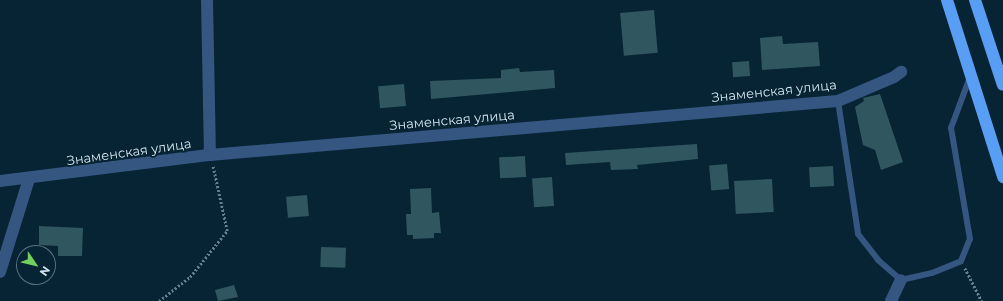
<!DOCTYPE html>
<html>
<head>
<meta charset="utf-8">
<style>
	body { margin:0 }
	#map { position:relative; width:1003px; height:301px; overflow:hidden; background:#072434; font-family:Montserrat,sans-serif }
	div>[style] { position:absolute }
	.building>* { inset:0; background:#305660; transform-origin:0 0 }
	.path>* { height:2.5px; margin-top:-1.25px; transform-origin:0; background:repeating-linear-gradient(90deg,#677e8c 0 2px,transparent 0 4px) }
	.lane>* { height:6px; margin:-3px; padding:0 3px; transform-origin:3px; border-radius:3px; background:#345681 }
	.street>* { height:12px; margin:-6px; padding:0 6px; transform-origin:6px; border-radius:6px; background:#345681 }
	.highway>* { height:12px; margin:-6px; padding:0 6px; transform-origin:6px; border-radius:6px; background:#599ef5 }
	span { translate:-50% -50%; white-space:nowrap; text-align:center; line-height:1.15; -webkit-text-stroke:4px #072434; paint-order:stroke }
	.street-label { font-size:13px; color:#d3e3ee }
	.north { position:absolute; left:16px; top:245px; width:40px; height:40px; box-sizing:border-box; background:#072434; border:1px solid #59707e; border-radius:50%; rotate:125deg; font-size:11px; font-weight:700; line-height:16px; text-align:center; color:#d3e3ee }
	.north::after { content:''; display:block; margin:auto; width:14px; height:18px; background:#71d35e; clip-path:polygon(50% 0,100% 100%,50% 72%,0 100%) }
</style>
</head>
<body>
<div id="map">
	<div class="building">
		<div style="left:654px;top:10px;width:43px;height:34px;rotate:85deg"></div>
		<div style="clip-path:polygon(782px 36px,783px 44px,818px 42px,820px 66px,762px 70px,760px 38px)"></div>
		<div style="left:749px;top:61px;width:15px;height:17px;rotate:86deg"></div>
		<div style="clip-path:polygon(519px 68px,520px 72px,554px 70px,555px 88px,431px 99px,430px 81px,501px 78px,501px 70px)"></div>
		<div style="left:404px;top:84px;width:22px;height:26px;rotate:85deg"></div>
		<div style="clip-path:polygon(880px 94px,903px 162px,881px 170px,875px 150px,863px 145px,855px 107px,864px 101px,863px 98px)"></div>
		<div style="clip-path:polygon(697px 144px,698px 159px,637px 165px,638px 169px,611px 170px,610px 162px,566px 165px,565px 153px)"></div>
		<div style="left:525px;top:156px;width:21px;height:26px;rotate:87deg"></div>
		<div style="left:727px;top:164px;width:25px;height:18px;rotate:85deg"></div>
		<div style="left:833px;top:166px;width:20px;height:24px;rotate:87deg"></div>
		<div style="left:552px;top:177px;width:29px;height:20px;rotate:86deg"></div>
		<div style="left:772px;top:179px;width:33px;height:38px;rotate:87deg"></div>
		<div style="clip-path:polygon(431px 188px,432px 213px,439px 212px,441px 233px,434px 233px,434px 238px,413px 239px,413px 235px,407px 235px,406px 214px,411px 214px,410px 189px)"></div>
		<div style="left:307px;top:195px;width:21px;height:21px;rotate:85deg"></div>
		<div style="clip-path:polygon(39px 226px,83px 228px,82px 256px,58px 256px,58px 246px,39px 245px)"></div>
		<div style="left:321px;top:247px;width:25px;height:20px;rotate:2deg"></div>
		<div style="clip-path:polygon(234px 285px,238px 297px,218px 301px,215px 290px)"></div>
	</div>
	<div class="path">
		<div style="left:965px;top:268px;width:37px;rotate:63deg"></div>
		<div style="left:159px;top:301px;width:39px;rotate:-38deg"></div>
		<div style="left:190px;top:277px;width:59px;rotate:-51.2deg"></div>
		<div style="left:227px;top:231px;width:66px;rotate:-102.3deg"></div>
	</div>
	<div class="lane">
		<div style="left:838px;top:101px;width:134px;rotate:81.4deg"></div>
		<div style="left:858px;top:234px;width:33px;rotate:52deg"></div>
		<div style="left:878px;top:260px;width:30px;rotate:41deg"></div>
		<div style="left:901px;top:280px;width:32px;rotate:-13deg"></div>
		<div style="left:932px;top:273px;width:31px;rotate:-22deg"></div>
		<div style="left:961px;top:261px;width:24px;rotate:-68deg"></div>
		<div style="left:970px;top:239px;width:113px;rotate:-99.7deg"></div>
		<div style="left:951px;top:128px;width:54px;rotate:-69.6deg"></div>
	</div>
	<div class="street">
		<div style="left:207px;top:0;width:155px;rotate:88.9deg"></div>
		<div style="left:0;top:181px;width:212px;rotate:-7.1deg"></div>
		<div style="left:210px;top:155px;width:630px;rotate:-4.91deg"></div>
		<div style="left:838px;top:101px;width:61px;rotate:-23.2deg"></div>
		<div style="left:894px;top:77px;width:9px;rotate:-36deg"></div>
		<div style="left:0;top:272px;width:97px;rotate:-72.7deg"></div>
		<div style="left:891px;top:301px;width:23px;rotate:-65deg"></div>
	</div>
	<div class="highway">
		<div style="left:947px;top:0;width:186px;rotate:72.4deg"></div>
		<div style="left:975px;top:0;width:89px;rotate:71.8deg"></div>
	</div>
	<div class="street-label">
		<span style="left:774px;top:91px;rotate:-6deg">Знаменская улица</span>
		<span style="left:452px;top:120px;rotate:-5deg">Знаменская улица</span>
		<span style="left:129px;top:152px;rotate:-8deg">Знаменская улица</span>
	</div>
	<div class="north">N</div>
</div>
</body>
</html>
